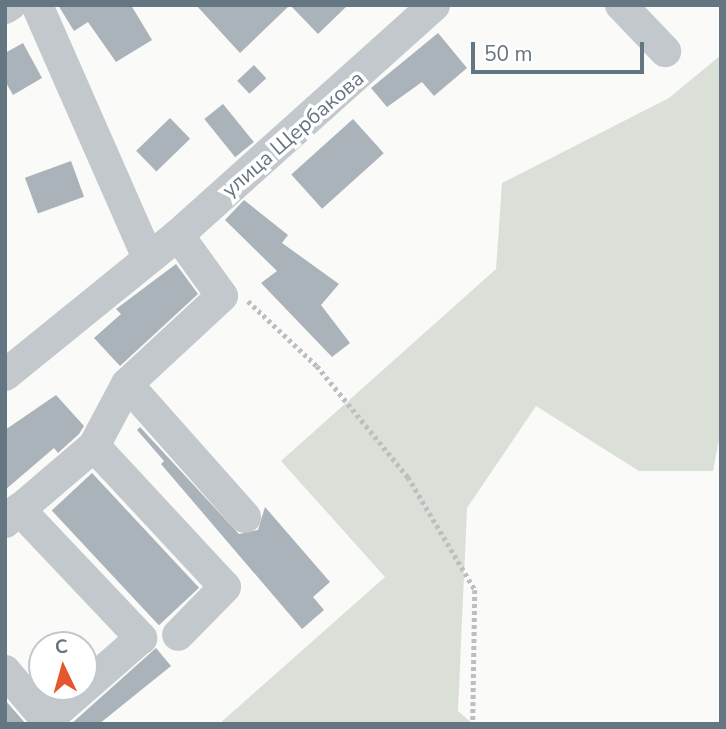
<!DOCTYPE html>
<html>
<head>
<meta charset="utf-8">
<style>
	body { margin:0 }
	#map { position:relative; width:726px; height:729px; overflow:hidden; background:#fafaf8; font-family:"Nunito Sans",sans-serif }
	div>[style] { position:absolute }
	.green>* { inset:0; background:#dadfd7 }
	.building>* { inset:0; background:#aab3b9; transform-origin:0 0 }
	.path>* { height:4.5px; margin-top:-2.25px; transform-origin:0; background:repeating-linear-gradient(90deg,#bbbfc2 0 3.5px,transparent 0 7px) }
	.minor>* { height:32px; margin:-16px; padding:0 16px; transform-origin:16px; border-radius:16px; background:#c3c8cc }
	span { translate:-50% -50%; white-space:nowrap; text-align:center; line-height:1.15; -webkit-text-stroke:7px #fff; paint-order:stroke }
	.street-label { font-size:21px; color:#657683 }
	.frame { position:absolute; inset:0; border:7px solid #657683; pointer-events:none }
	.north { position:absolute; left:28px; top:631px; width:70px; height:70px; box-sizing:border-box; background:#fff; border:2px solid #c1c8cd; border-radius:50%; rotate:355deg; font-size:19px; font-weight:700; line-height:28px; text-align:center; color:#657683 }
	.north::after { content:''; display:block; margin:auto; width:24px; height:32px; background:#e4572e; clip-path:polygon(50% 0,100% 100%,50% 72%,0 100%) }
	.scale { position:absolute; left:471px; top:42px; width:173px; height:32px; box-sizing:border-box; border:4px solid #657683; border-top:0; padding-left:9px; font-size:21px; line-height:24px; white-space:nowrap; color:#657683; -webkit-text-stroke:5px #fff; paint-order:stroke }
</style>
</head>
<body>
<div id="map">
	<div class="green">
		<div style="clip-path:polygon(721px 55px,721px 429px,713px 471px,639px 471px,536px 406px,467px 508px,458px 711px,473px 724px,219px 724px,385px 577px,281px 461px,496px 269px,502px 183px,669px 98px)"></div>
	</div>
	<div class="building">
		<div style="clip-path:polygon(58px 5px,131px 5px,152px 40px,116px 62px,88px 22px,74px 31px)"></div>
		<div style="clip-path:polygon(196px 5px,348px 5px,318px 34px,290px 5px,240px 53px)"></div>
		<div style="clip-path:polygon(438px 33px,467px 68px,434px 96px,422px 82px,387px 107px,371px 88px)"></div>
		<div style="clip-path:polygon(23px 43px,42px 78px,13px 95px,5px 81px,5px 53px)"></div>
		<div style="left:254px;top:65px;width:18px;height:23px;rotate:47deg"></div>
		<div style="left:223px;top:104px;width:49px;height:24px;rotate:51deg"></div>
		<div style="left:170px;top:118px;width:29px;height:47px;rotate:46deg"></div>
		<div style="left:353px;top:119px;width:46px;height:83px;rotate:48deg"></div>
		<div style="left:71px;top:161px;width:38px;height:49px;rotate:70deg"></div>
		<div style="clip-path:polygon(244px 200px,288px 235px,282px 243px,339px 284px,321px 305px,350px 343px,332px 357px,261px 283px,277px 271px,225px 220px)"></div>
		<div style="clip-path:polygon(176px 264px,198px 294px,120px 366px,94px 338px,121px 314px,116px 309px)"></div>
		<div style="clip-path:polygon(56px 395px,84px 426px,79px 434px,58px 453px,54px 448px,5px 490px,5px 430px)"></div>
		<div style="clip-path:polygon(140px 427px,239px 534px,258px 530px,265px 507px,330px 582px,313px 597px,324px 610px,302px 629px,161px 464px,164px 461px,137px 430px)"></div>
		<div style="left:92px;top:473px;width:157px;height:55px;rotate:47deg"></div>
		<div style="clip-path:polygon(156px 648px,171px 666px,99px 724px,71px 724px)"></div>
		<div style="clip-path:polygon(5px 700px,26px 724px,5px 724px)"></div>
	</div>
	<div class="path">
		<div style="left:248px;top:301px;width:95px;rotate:43.3deg"></div>
		<div style="left:317px;top:366px;width:144px;rotate:50.7deg"></div>
		<div style="left:408px;top:477px;width:131px;rotate:59.3deg"></div>
		<div style="left:475px;top:590px;width:134px;rotate:90.9deg"></div>
	</div>
	<div class="minor">
		<div style="left:37px;top:5px;width:276px;rotate:66.3deg"></div>
		<div style="left:621px;top:5px;width:64px;rotate:46.3deg"></div>
		<div style="left:5px;top:8px;width:6px;rotate:-31deg"></div>
		<div style="left:178px;top:235px;width:75px;rotate:54.2deg"></div>
		<div style="left:222px;top:296px;width:129px;rotate:137.2deg"></div>
		<div style="left:127px;top:384px;width:178px;rotate:48.4deg"></div>
		<div style="left:5px;top:375px;width:223px;rotate:-39deg"></div>
		<div style="left:178px;top:235px;width:344px;rotate:-41.9deg"></div>
		<div style="left:94px;top:446px;width:192px;rotate:47.1deg"></div>
		<div style="left:225px;top:587px;width:67px;rotate:134.4deg"></div>
		<div style="left:19px;top:509px;width:178px;rotate:46.6deg"></div>
		<div style="left:141px;top:638px;width:125px;rotate:138.9deg"></div>
		<div style="left:5px;top:522px;width:117px;rotate:-40.5deg"></div>
		<div style="left:94px;top:446px;width:70px;rotate:-62deg"></div>
		<div style="left:5px;top:671px;width:70px;rotate:49.7deg"></div>
	</div>
	<div class="street-label">
		<span style="left:293px;top:134px;rotate:-41deg">улица Щербакова</span>
	</div>
	<div class="frame"></div>
	<div class="north">С</div>
	<div class="scale">50 m</div>
</div>
</body>
</html>
